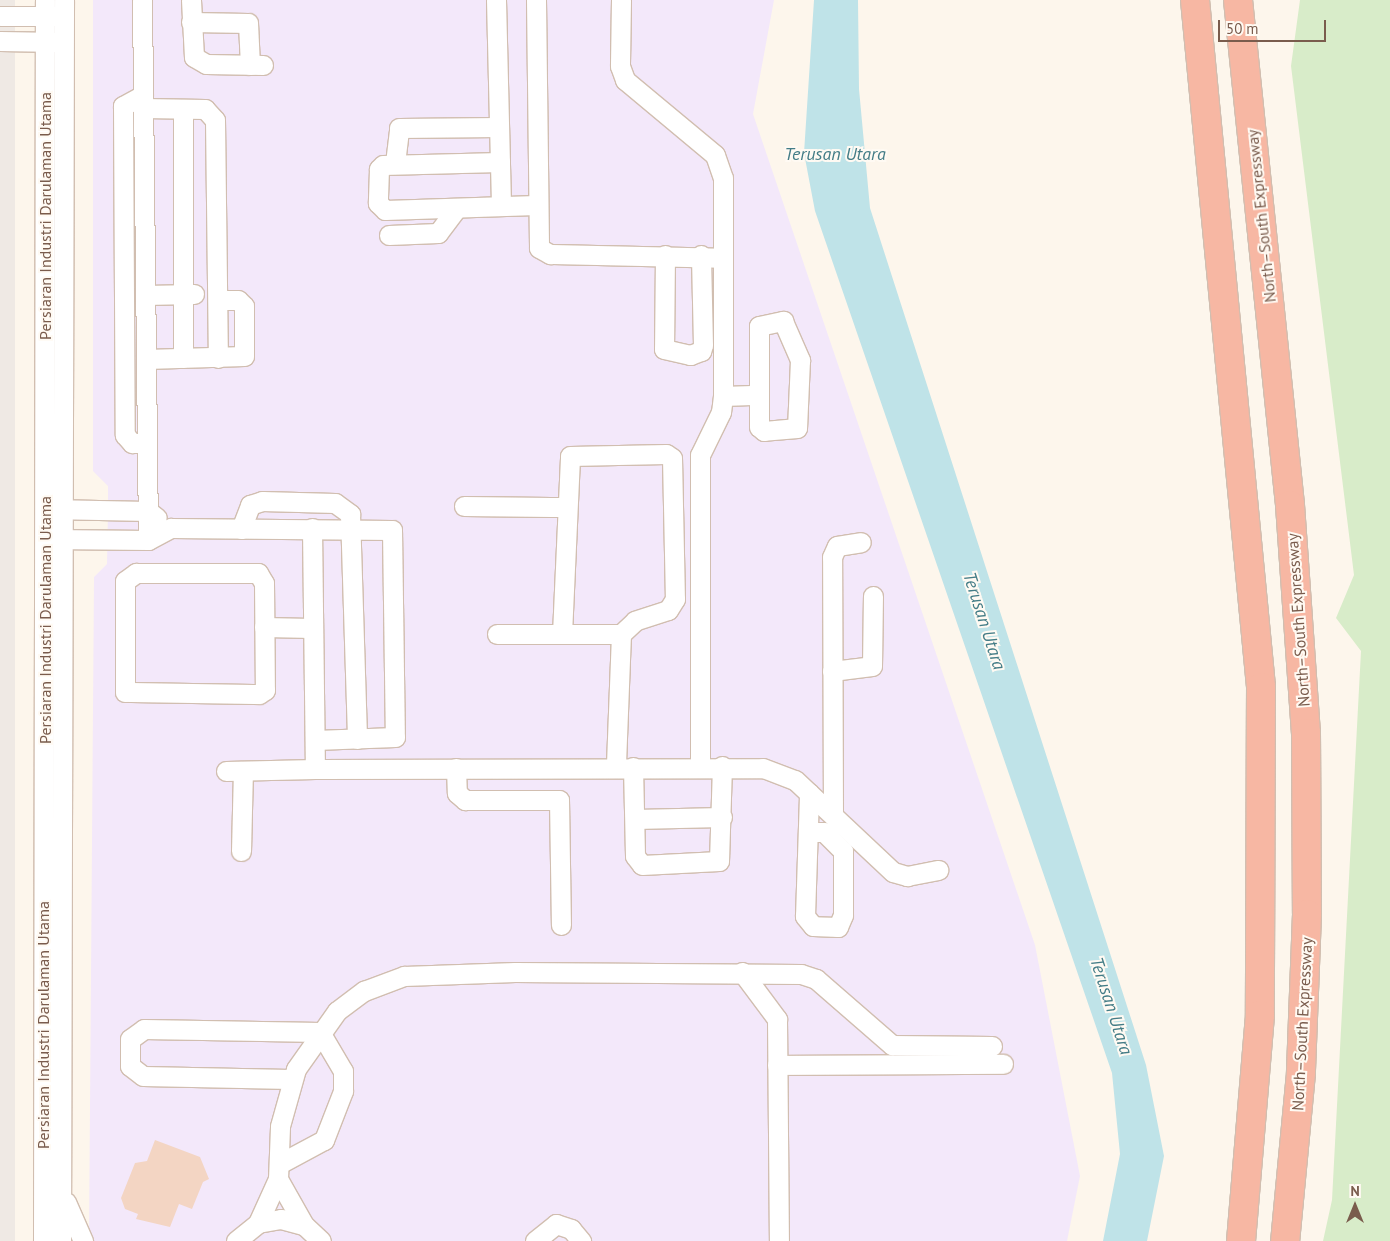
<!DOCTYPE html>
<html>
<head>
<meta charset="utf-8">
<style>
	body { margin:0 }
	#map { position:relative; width:1390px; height:1241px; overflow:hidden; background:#fdf6ec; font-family:"PT Sans",sans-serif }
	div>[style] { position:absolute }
	.industrial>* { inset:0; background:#efe9e4; transform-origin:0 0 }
	.education>* { inset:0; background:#f3e8fa }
	.green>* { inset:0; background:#d8ecc9 }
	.water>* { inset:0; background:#bfe3e8 }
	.building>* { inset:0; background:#f3d5c3 }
	.roads { filter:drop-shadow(1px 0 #d1beb0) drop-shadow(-1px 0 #d1beb0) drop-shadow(0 1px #d1beb0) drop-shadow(0 -1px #d1beb0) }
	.minor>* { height:19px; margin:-9.5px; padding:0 9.5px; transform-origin:9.5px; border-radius:9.5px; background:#fff }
	.highway>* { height:28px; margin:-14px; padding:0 14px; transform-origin:14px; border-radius:14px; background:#f7b7a3 }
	span { translate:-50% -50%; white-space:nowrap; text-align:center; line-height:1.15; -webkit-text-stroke:4px #fffaf3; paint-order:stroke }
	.street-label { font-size:16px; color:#7a5c4d }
	.water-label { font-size:18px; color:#437c86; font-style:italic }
	.north { position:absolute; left:1330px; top:1181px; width:50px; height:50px; -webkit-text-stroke:4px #fffaf3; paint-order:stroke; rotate:0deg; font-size:14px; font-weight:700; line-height:20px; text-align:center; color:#7a5c4d }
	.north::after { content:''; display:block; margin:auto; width:18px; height:22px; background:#7a5c4d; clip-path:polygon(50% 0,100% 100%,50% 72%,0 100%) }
	.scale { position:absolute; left:1218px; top:20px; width:108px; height:22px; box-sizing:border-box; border:2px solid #7a5c4d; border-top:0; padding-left:6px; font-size:15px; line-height:18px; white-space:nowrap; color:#7a5c4d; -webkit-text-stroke:4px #fffaf3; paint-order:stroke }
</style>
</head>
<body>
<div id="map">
	<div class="industrial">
		<div style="left:0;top:0;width:15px;height:1241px"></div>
	</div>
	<div class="education">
		<div style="clip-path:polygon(93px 0,774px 0,753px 114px,1035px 945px,1080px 1176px,1067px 1241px,89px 1241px,94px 577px,107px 564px,108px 510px,108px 486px,93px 471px)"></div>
	</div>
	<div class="green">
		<div style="clip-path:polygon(1300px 0,1390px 0,1390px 1241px,1323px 1241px,1332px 1200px,1361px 651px,1336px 618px,1354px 575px,1291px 66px)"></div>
	</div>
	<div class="water">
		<div style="clip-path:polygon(814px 0,858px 0,859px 89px,870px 208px,1146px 1065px,1164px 1156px,1147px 1241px,1103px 1241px,1120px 1154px,1112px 1073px,815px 211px,804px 153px)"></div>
	</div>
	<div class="building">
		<div style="clip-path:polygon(155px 1140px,200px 1157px,209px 1179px,203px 1182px,192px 1209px,179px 1204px,170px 1227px,136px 1219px,138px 1214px,125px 1209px,121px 1198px,135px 1163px,147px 1161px)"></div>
	</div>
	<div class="roads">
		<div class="minor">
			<div style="left:142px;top:0;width:540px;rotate:89.36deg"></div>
			<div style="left:191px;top:0;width:57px;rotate:87deg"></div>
			<div style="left:194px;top:57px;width:14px;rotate:30deg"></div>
			<div style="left:206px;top:64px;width:57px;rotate:1deg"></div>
			<div style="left:496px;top:0;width:206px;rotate:88.6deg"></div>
			<div style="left:536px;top:0;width:248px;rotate:89.3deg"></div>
			<div style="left:539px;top:248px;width:13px;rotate:29deg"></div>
			<div style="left:550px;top:254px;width:172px;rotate:1.3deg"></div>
			<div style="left:621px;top:0;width:66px;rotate:90.9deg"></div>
			<div style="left:620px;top:66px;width:15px;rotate:70deg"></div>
			<div style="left:625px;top:80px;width:117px;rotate:39.8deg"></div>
			<div style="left:715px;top:155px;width:24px;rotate:71deg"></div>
			<div style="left:723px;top:178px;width:218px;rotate:90deg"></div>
			<div style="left:723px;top:396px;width:16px;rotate:97deg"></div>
			<div style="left:721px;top:412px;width:48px;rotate:116deg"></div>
			<div style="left:700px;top:455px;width:311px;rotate:90deg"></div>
			<div style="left:0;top:16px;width:56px"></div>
			<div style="left:191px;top:22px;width:57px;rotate:1deg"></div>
			<div style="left:248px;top:23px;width:42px;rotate:87.3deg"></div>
			<div style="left:0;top:41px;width:58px;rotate:1deg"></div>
			<div style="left:143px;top:95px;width:23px;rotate:151deg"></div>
			<div style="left:123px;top:106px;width:329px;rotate:89.7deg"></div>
			<div style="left:125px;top:435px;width:11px;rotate:49deg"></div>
			<div style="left:132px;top:443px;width:15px"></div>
			<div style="left:143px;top:108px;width:62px;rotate:0.9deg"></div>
			<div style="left:205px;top:109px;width:15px;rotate:48deg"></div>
			<div style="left:215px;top:120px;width:238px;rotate:89.3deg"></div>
			<div style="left:183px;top:109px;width:249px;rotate:90deg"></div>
			<div style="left:500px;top:162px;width:117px;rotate:178.5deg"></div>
			<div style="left:383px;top:165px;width:6px;rotate:135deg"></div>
			<div style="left:379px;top:169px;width:34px;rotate:92deg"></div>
			<div style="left:378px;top:203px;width:10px;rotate:45deg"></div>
			<div style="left:385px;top:210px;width:151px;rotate:-1.9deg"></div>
			<div style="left:395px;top:163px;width:35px;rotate:-83deg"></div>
			<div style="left:399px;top:128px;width:100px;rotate:-0.6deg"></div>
			<div style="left:389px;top:235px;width:49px;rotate:-2.3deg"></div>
			<div style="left:438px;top:233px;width:30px;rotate:-53deg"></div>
			<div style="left:665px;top:255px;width:94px;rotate:90.6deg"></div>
			<div style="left:664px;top:349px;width:27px;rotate:13deg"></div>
			<div style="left:690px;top:355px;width:12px;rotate:-20deg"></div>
			<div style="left:701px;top:351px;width:6px;rotate:-72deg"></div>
			<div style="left:703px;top:345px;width:90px;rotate:-91.3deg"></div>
			<div style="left:145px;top:295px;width:49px;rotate:-1.2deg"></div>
			<div style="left:146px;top:359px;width:98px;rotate:-1.8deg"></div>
			<div style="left:244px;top:356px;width:50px;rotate:-90deg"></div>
			<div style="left:244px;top:306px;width:8px;rotate:-135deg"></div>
			<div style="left:238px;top:300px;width:20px;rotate:180deg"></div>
			<div style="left:723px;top:396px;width:36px;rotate:-2deg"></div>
			<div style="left:759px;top:395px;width:69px;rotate:-90deg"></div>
			<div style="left:759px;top:326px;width:25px;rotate:-12deg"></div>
			<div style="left:783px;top:321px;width:43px;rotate:66.4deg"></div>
			<div style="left:800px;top:360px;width:68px;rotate:92.5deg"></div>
			<div style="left:797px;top:428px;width:33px;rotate:175deg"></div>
			<div style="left:764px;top:431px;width:6px;rotate:-141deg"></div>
			<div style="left:759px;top:427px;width:32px;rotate:-90deg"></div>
			<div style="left:464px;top:506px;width:100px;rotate:0.6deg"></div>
			<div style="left:49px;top:509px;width:99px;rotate:1.2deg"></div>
			<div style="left:148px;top:511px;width:11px;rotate:38deg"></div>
			<div style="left:312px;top:528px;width:241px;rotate:89.3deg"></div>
			<div style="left:315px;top:769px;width:448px;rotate:-0.1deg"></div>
			<div style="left:763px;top:768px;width:34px;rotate:21deg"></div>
			<div style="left:795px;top:780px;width:134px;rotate:43.2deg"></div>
			<div style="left:893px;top:872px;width:15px;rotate:16deg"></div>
			<div style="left:907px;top:876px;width:32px;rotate:-11deg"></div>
			<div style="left:241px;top:529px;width:26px;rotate:-69deg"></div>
			<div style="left:250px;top:505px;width:13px;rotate:-18deg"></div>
			<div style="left:262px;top:501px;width:73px;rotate:1.6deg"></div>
			<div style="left:335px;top:503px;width:19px;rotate:36deg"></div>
			<div style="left:350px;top:514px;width:225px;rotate:88.2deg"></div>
			<div style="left:50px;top:539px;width:98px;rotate:0.6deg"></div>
			<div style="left:148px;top:540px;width:26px;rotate:-28deg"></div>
			<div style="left:171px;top:528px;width:221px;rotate:0.5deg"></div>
			<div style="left:392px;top:530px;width:207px;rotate:89.2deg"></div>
			<div style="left:395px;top:737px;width:80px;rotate:177.9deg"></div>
			<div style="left:136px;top:573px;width:122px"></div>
			<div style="left:258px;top:573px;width:12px;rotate:59deg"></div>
			<div style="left:264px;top:583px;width:107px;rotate:89.5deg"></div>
			<div style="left:265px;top:690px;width:7px;rotate:146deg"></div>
			<div style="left:259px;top:694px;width:134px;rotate:-179.1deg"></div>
			<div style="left:125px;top:692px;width:111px;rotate:-90deg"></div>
			<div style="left:125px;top:581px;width:14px;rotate:-36deg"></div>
			<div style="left:264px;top:627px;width:48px;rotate:1.2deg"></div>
			<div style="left:497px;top:634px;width:124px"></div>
			<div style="left:562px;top:634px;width:178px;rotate:-87.4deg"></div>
			<div style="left:570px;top:456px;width:96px;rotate:-1.2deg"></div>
			<div style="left:666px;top:454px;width:7px;rotate:34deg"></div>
			<div style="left:672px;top:458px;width:141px;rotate:88.8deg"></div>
			<div style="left:675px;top:599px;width:13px;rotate:122deg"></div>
			<div style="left:668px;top:610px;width:35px;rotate:162deg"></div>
			<div style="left:635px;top:621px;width:19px;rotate:137deg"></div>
			<div style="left:621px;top:634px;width:132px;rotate:92.2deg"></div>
			<div style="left:832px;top:671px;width:40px;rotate:-7.1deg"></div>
			<div style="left:872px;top:666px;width:70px;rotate:-89.2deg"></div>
			<div style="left:633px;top:767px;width:89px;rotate:88.7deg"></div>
			<div style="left:635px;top:856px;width:11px;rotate:52deg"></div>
			<div style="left:642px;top:865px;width:77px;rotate:-3deg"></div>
			<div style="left:719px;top:861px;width:95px;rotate:-88.2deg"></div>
			<div style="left:456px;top:768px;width:25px;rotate:88deg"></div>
			<div style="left:457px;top:793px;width:11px;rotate:41deg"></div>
			<div style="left:465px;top:800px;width:94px"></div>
			<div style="left:559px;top:800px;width:125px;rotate:89.1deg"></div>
			<div style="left:226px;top:771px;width:89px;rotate:-1.3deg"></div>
			<div style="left:833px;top:815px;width:258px;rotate:-90.2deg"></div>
			<div style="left:832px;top:557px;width:12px;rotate:-66deg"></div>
			<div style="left:837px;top:546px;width:24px;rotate:-9deg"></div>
			<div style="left:635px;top:819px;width:87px;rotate:-1.3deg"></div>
			<div style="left:808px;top:832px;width:16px"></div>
			<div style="left:824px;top:832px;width:27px;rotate:45deg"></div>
			<div style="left:843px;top:851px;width:64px;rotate:90deg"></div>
			<div style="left:843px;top:915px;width:13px;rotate:113deg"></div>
			<div style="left:838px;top:927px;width:25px;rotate:-178deg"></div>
			<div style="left:813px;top:926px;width:13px;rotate:-129deg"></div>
			<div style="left:805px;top:916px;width:123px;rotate:-88.1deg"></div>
			<div style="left:241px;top:851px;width:80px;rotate:-88.6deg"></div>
			<div style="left:742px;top:972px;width:59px;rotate:53.3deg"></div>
			<div style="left:777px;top:1019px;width:222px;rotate:89.5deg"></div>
			<div style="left:777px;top:1065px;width:226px;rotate:-0.3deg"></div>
			<div style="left:279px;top:1164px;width:51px;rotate:-28.1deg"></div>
			<div style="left:324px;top:1140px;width:53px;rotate:-68.8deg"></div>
			<div style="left:343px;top:1091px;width:20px;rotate:-90deg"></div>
			<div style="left:343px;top:1071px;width:45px;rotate:-120.5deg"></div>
			<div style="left:320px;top:1032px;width:176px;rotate:-179deg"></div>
			<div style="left:144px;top:1029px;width:17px;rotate:144deg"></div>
			<div style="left:130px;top:1039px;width:27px;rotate:90deg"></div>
			<div style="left:130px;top:1066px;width:16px;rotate:38deg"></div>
			<div style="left:143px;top:1076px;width:147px;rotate:1.2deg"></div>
			<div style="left:278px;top:1179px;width:53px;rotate:60.5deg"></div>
			<div style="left:66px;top:1202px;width:43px;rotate:66.4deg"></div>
			<div style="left:258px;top:1223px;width:48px;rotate:-65.6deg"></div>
			<div style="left:278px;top:1179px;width:53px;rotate:-87.8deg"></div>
			<div style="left:280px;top:1126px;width:59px;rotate:-74.3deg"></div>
			<div style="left:296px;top:1069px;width:71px;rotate:-54.7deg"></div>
			<div style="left:337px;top:1011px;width:34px;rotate:-37deg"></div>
			<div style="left:364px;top:991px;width:43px;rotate:-20.6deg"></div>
			<div style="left:404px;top:976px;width:111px;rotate:-2.1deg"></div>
			<div style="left:515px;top:972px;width:286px;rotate:0.4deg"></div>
			<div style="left:801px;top:974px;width:16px;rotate:18deg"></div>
			<div style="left:816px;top:979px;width:101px;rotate:41deg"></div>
			<div style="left:892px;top:1045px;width:100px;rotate:0.6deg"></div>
			<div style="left:43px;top:1241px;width:1241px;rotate:-89.91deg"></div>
			<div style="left:61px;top:1241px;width:1241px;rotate:-89.86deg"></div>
			<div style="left:236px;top:1241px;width:28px;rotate:-39deg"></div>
			<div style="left:258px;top:1223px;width:23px;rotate:-10deg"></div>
			<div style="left:281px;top:1219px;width:24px;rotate:15deg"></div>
			<div style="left:304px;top:1225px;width:23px;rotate:43deg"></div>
			<div style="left:535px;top:1241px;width:27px;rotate:-39deg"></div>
			<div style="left:556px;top:1224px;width:16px;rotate:18deg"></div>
			<div style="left:571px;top:1229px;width:16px;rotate:50deg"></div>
		</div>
		<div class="highway">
			<div style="left:1195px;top:0;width:690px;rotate:84.51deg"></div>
			<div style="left:1261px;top:687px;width:328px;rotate:90.2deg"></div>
			<div style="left:1260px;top:1015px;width:227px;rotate:94.8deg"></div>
			<div style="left:1238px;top:0;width:508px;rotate:84.12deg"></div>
			<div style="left:1290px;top:505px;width:229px;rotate:86deg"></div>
			<div style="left:1306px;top:733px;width:181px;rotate:89.7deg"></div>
			<div style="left:1307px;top:914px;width:159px;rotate:92.2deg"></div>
			<div style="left:1301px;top:1073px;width:169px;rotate:95.4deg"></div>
		</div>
	</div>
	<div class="street-label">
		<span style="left:45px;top:216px;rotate:-90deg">Persiaran Industri Darulaman Utama</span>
		<span style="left:1261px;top:216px;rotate:-96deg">North–South Expressway</span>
		<span style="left:45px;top:620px;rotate:-90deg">Persiaran Industri Darulaman Utama</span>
		<span style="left:1298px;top:620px;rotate:-94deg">North–South Expressway</span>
		<span style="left:1302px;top:1024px;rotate:-87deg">North–South Expressway</span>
		<span style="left:43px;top:1025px;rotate:-90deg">Persiaran Industri Darulaman Utama</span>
	</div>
	<div class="water-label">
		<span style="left:835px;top:154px">Terusan Utara</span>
		<span style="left:984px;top:621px;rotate:72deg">Terusan Utara</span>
		<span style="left:1111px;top:1006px;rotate:72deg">Terusan Utara</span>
	</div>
	<div class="north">N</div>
	<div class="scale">50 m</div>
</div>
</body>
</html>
